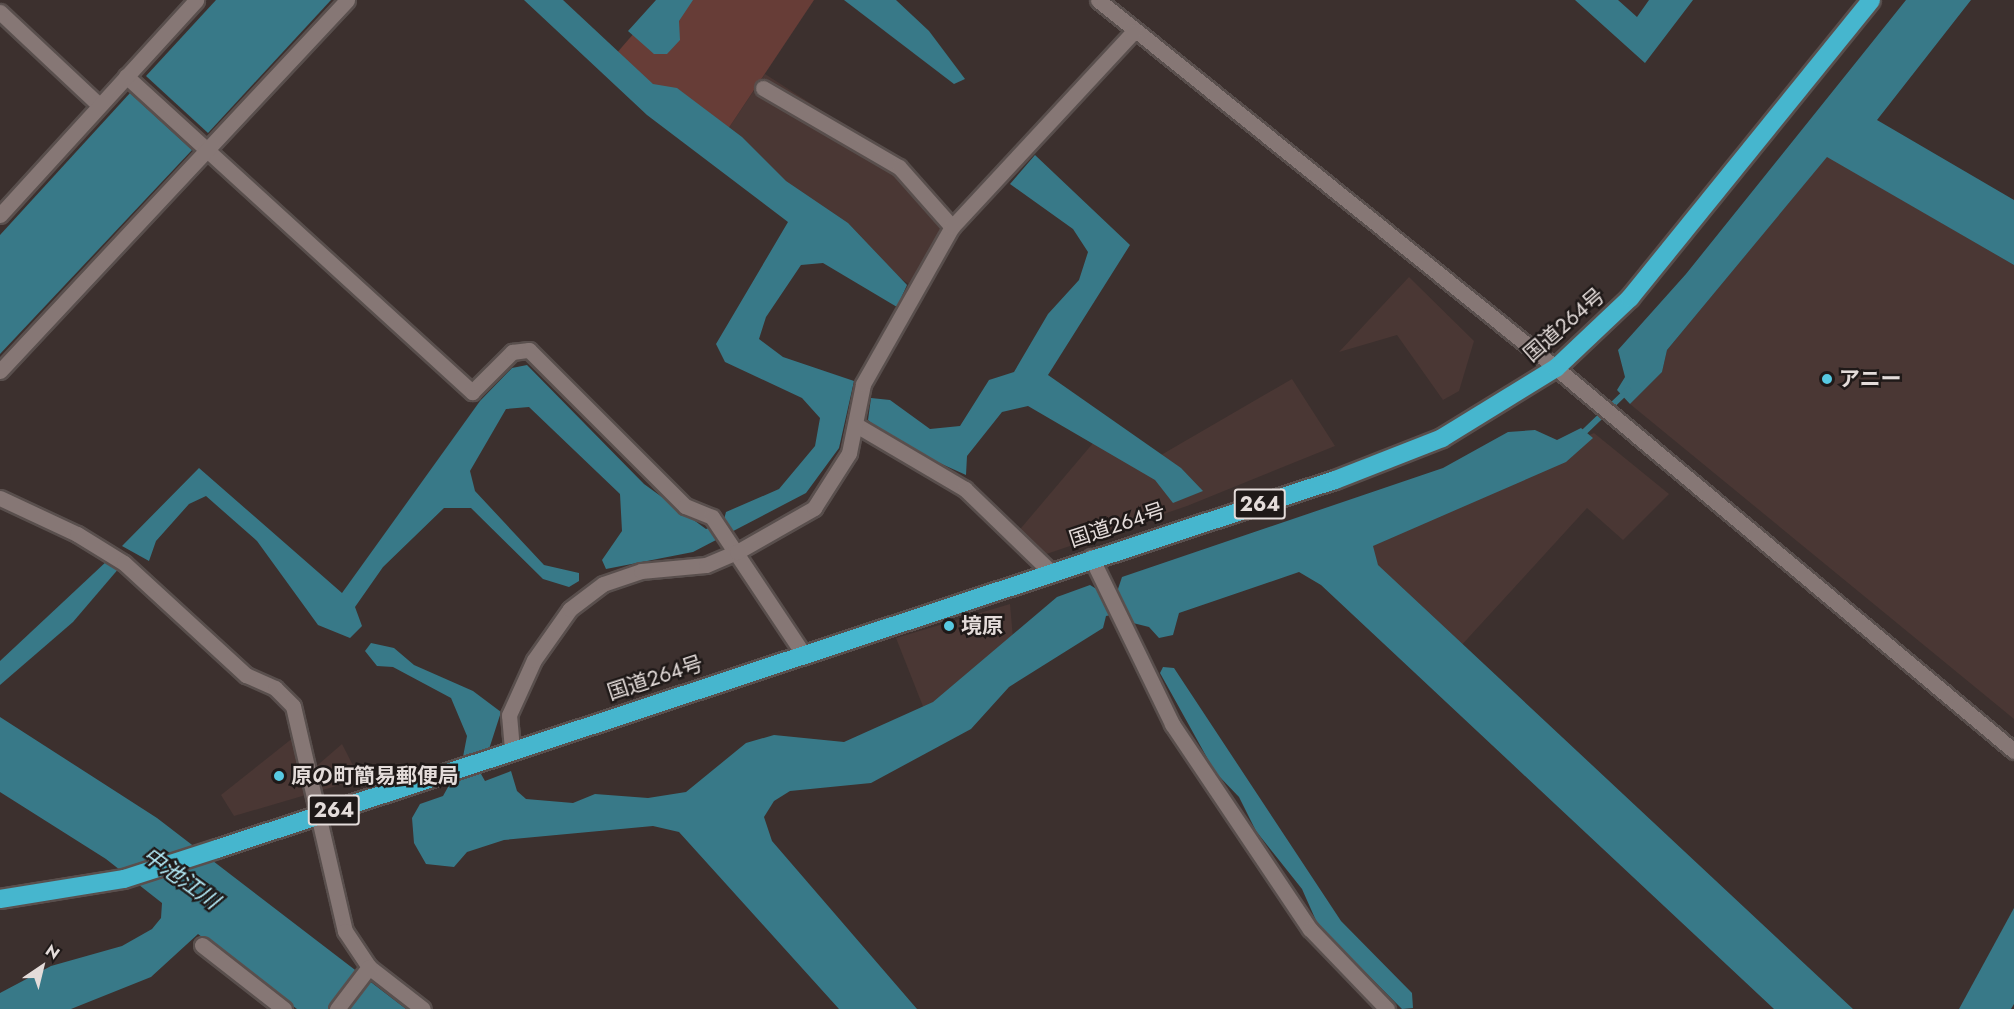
<!DOCTYPE html>
<html>
<head>
<meta charset="utf-8">
<style>
	body { margin:0 }
	#map { position:relative; width:2014px; height:1009px; overflow:hidden; background:#3c302e; font-family:Jost,"Noto Sans JP",sans-serif }
	div>[style] { position:absolute }
	.built>* { inset:0; background:#4a3734 }
	.green>* { inset:0; background:#673d37 }
	.water>* { inset:0; background:#387988 }
	.stream>* { height:6px; margin:-3px; padding:0 3px; transform-origin:3px; border-radius:3px; background:#387988 }
	.roads { filter:drop-shadow(2px 0 #594f4d) drop-shadow(-2px 0 #594f4d) drop-shadow(0 2px #594f4d) drop-shadow(0 -2px #594f4d) }
	.minor>* { height:15px; margin:-7.5px; padding:0 7.5px; transform-origin:7.5px; border-radius:7.5px; background:#867775 }
	.highway>* { height:18px; margin:-9px; padding:0 9px; transform-origin:9px; border-radius:9px; background:#46b6ce }
	.dots>* { width:16px; height:16px; translate:-50% -50%; box-sizing:border-box; border:3px solid #1f1918; border-radius:50% }
	span { translate:-50% -50%; white-space:nowrap; text-align:center; line-height:1.15; -webkit-text-stroke:5px #1f1918; paint-order:stroke }
	.shield-label span { padding:2px 4px; background:#1f1918; border:2px solid; border-radius:4px; -webkit-text-stroke-width:0 }
	.shield-label { font-size:20px; color:#e4dcda; font-weight:700 }
	.street-label { font-size:21px; color:#e4dcda }
	.poi-label { font-size:21px; color:#e4dcda; font-weight:700 }
	.left { translate:0 -50%; text-align:left }
	.water-label { font-size:22px; color:#b5edfa; font-style:italic }
	.north { position:absolute; left:12px; top:937px; width:60px; height:60px; -webkit-text-stroke:4px #1f1918; paint-order:stroke; rotate:35deg; font-size:16px; font-weight:700; line-height:24px; text-align:center; color:#e4dcda }
	.north::after { content:''; display:block; margin:auto; width:21px; height:27px; background:#e4dcda; clip-path:polygon(50% 0,100% 100%,50% 72%,0 100%) }
</style>
</head>
<body>
<div id="map">
	<div class="built">
		<div style="clip-path:polygon(765px 74px,906px 165px,954px 221px,912px 286px,819px 225px,716px 147px)"></div>
		<div style="clip-path:polygon(1827px 156px,2014px 265px,2014px 719px,1630px 404px,1662px 372px,1667px 350px)"></div>
		<div style="clip-path:polygon(1409px 277px,1474px 341px,1459px 391px,1443px 400px,1397px 335px,1339px 352px)"></div>
		<div style="clip-path:polygon(1292px 379px,1335px 446px,1187px 506px,1029px 560px,1011px 540px,1099px 436px,1149px 462px)"></div>
		<div style="clip-path:polygon(1594px 433px,1669px 494px,1623px 540px,1587px 508px,1437px 672px,1317px 556px)"></div>
		<div style="clip-path:polygon(1010px 604px,1016px 673px,926px 714px,896px 638px)"></div>
		<div style="clip-path:polygon(294px 737px,305px 776px,342px 744px,360px 779px,234px 816px,221px 795px)"></div>
	</div>
	<div class="green">
		<div style="clip-path:polygon(663px 0,814px 0,716px 147px,608px 63px)"></div>
	</div>
	<div class="water">
		<div style="clip-path:polygon(216px 0,331px 0,208px 133px,146px 76px)"></div>
		<div style="clip-path:polygon(524px 0,563px 0,653px 84px,677px 88px,742px 137px,786px 181px,848px 223px,907px 285px,897px 307px,823px 263px,801px 265px,766px 317px,759px 339px,783px 357px,854px 381px,839px 448px,806px 493px,693px 552px,606px 569px,602px 560px,622px 531px,620px 494px,529px 407px,506px 409px,470px 471px,475px 491px,544px 565px,579px 573px,579px 581px,569px 587px,543px 579px,471px 508px,444px 508px,383px 567px,355px 607px,362px 626px,350px 638px,318px 625px,257px 541px,206px 496px,189px 504px,156px 541px,149px 561px,122px 546px,199px 468px,342px 593px,480px 401px,512px 368px,527px 365px,644px 484px,706px 529px,723px 523px,726px 512px,779px 489px,815px 446px,820px 418px,802px 398px,725px 362px,716px 344px,788px 222px,647px 115px)"></div>
		<div style="clip-path:polygon(656px 0,693px 0,679px 21px,680px 40px,667px 54px,654px 54px,628px 31px)"></div>
		<div style="clip-path:polygon(844px 0,896px 0,929px 31px,965px 79px,954px 84px)"></div>
		<div style="clip-path:polygon(1575px 0,1618px 0,1637px 17px,1649px 0,1693px 0,1645px 63px)"></div>
		<div style="clip-path:polygon(1906px 0,1971px 0,1877px 120px,2014px 200px,2014px 265px,1827px 157px,1667px 350px,1662px 372px,1630px 404px,1617px 390px,1625px 377px,1618px 350px,1686px 274px)"></div>
		<div style="clip-path:polygon(130px 93px,192px 150px,0 354px,0 235px)"></div>
		<div style="clip-path:polygon(1035px 155px,1130px 245px,1048px 375px,1181px 468px,1203px 491px,1173px 503px,1155px 480px,1028px 406px,1002px 412px,967px 456px,966px 475px,893px 442px,868px 420px,871px 398px,890px 400px,930px 429px,960px 426px,989px 380px,1014px 372px,1048px 314px,1079px 280px,1088px 252px,1073px 229px,1010px 184px)"></div>
		<div style="clip-path:polygon(1581px 428px,1593px 438px,1566px 462px,1373px 546px,1378px 565px,1853px 1009px,1774px 1009px,1321px 585px,1299px 572px,1179px 613px,1173px 635px,1159px 638px,1149px 627px,1133px 623px,1127px 612px,1106px 616px,1103px 628px,1009px 687px,971px 729px,871px 783px,790px 791px,774px 801px,764px 817px,772px 841px,917px 1009px,839px 1009px,679px 832px,653px 826px,504px 840px,467px 852px,454px 867px,426px 864px,414px 843px,412px 818px,420px 804px,443px 796px,462px 762px,467px 736px,451px 698px,393px 667px,377px 666px,365px 651px,371px 643px,394px 648px,414px 665px,473px 691px,501px 712px,481px 774px,485px 781px,511px 771px,517px 791px,526px 799px,573px 803px,595px 794px,648px 798px,686px 792px,746px 743px,774px 735px,844px 742px,933px 702px,1057px 597px,1090px 585px,1103px 593px,1118px 589px,1122px 577px,1443px 468px,1508px 432px,1535px 430px,1557px 440px)"></div>
		<div style="clip-path:polygon(108px 560px,120px 567px,73px 622px,0 685px,0 661px)"></div>
		<div style="clip-path:polygon(1163px 667px,1174px 668px,1341px 921px,1412px 993px,1413px 1008px,1402px 1009px,1318px 925px,1302px 889px,1256px 831px,1239px 797px,1215px 772px,1160px 673px)"></div>
		<div style="clip-path:polygon(0 717px,157px 818px,406px 1009px,297px 1009px,198px 934px,151px 977px,71px 1009px,0 1009px,0 993px,51px 966px,122px 946px,152px 929px,161px 918px,162px 903px,106px 859px,0 792px)"></div>
		<div style="clip-path:polygon(2014px 908px,2014px 1004px,2011px 1009px,1959px 1009px)"></div>
	</div>
	<div class="stream">
		<div style="left:1579px;top:437px;width:68px;rotate:-43.8deg"></div>
	</div>
	<div class="roads">
		<div class="minor">
			<div style="left:1098px;top:0;width:588px;rotate:38.78deg"></div>
			<div style="left:1556px;top:368px;width:597px;rotate:39.9deg"></div>
			<div style="left:0;top:12px;width:136px;rotate:43.2deg"></div>
			<div style="left:126px;top:76px;width:469px;rotate:42.4deg"></div>
			<div style="left:472px;top:392px;width:57px;rotate:-45deg"></div>
			<div style="left:512px;top:352px;width:17px;rotate:-7deg"></div>
			<div style="left:529px;top:350px;width:221px;rotate:45deg"></div>
			<div style="left:685px;top:506px;width:29px;rotate:22deg"></div>
			<div style="left:712px;top:517px;width:162px;rotate:56.3deg"></div>
			<div style="left:763px;top:88px;width:157px;rotate:30.2deg"></div>
			<div style="left:899px;top:167px;width:80px;rotate:48.5deg"></div>
			<div style="left:0;top:215px;width:291px;rotate:-47.6deg"></div>
			<div style="left:0;top:371px;width:508px;rotate:-46.91deg"></div>
			<div style="left:858px;top:426px;width:124px;rotate:30.5deg"></div>
			<div style="left:965px;top:489px;width:117px;rotate:44deg"></div>
			<div style="left:0;top:498px;width:85px;rotate:25.1deg"></div>
			<div style="left:77px;top:534px;width:55px;rotate:31.7deg"></div>
			<div style="left:124px;top:563px;width:166px;rotate:42.6deg"></div>
			<div style="left:246px;top:675px;width:32px;rotate:24deg"></div>
			<div style="left:275px;top:688px;width:25px;rotate:45deg"></div>
			<div style="left:293px;top:706px;width:231px;rotate:77deg"></div>
			<div style="left:345px;top:931px;width:43px;rotate:56.3deg"></div>
			<div style="left:369px;top:967px;width:68px;rotate:37.9deg"></div>
			<div style="left:1091px;top:557px;width:186px;rotate:64.1deg"></div>
			<div style="left:1172px;top:724px;width:247px;rotate:56.1deg"></div>
			<div style="left:1310px;top:929px;width:111px;rotate:46.1deg"></div>
			<div style="left:512px;top:749px;width:34px;rotate:-95deg"></div>
			<div style="left:509px;top:715px;width:60px;rotate:-65.6deg"></div>
			<div style="left:534px;top:660px;width:62px;rotate:-54.8deg"></div>
			<div style="left:570px;top:609px;width:41px;rotate:-37.1deg"></div>
			<div style="left:603px;top:584px;width:40px;rotate:-18.9deg"></div>
			<div style="left:641px;top:571px;width:65px;rotate:-5.3deg"></div>
			<div style="left:706px;top:565px;width:34px;rotate:-23deg"></div>
			<div style="left:737px;top:552px;width:89px;rotate:-29.7deg"></div>
			<div style="left:814px;top:508px;width:65px;rotate:-57.5deg"></div>
			<div style="left:849px;top:453px;width:70px;rotate:-78.5deg"></div>
			<div style="left:863px;top:384px;width:180px;rotate:-60.5deg"></div>
			<div style="left:952px;top:227px;width:267px;rotate:-47.1deg"></div>
			<div style="left:202px;top:945px;width:104px;rotate:38deg"></div>
			<div style="left:337px;top:1009px;width:53px;rotate:-52.7deg"></div>
		</div>
		<div class="highway">
			<div style="left:0;top:899px;width:126px;rotate:-9.2deg"></div>
			<div style="left:124px;top:879px;width:98px;rotate:-17.9deg"></div>
			<div style="left:217px;top:849px;width:1177px;rotate:-18.27deg"></div>
			<div style="left:1335px;top:480px;width:115px;rotate:-21.4deg"></div>
			<div style="left:1442px;top:438px;width:134px;rotate:-31.6deg"></div>
			<div style="left:1556px;top:368px;width:102px;rotate:-43.4deg"></div>
			<div style="left:1630px;top:298px;width:383px;rotate:-51deg"></div>
		</div>
	</div>
	<div class="dots">
		<div style="left:1827px;top:379px;background:#57c9e2"></div>
		<div style="left:949px;top:626px;background:#57c9e2"></div>
		<div style="left:279px;top:776px;background:#57c9e2"></div>
	</div>
	<div class="shield-label">
		<span style="left:1260px;top:504px">264</span>
		<span style="left:334px;top:810px">264</span>
	</div>
	<div class="street-label">
		<span style="left:1564px;top:325px;rotate:-41deg">国道264号</span>
		<span style="left:1117px;top:525px;rotate:-18deg">国道264号</span>
		<span style="left:655px;top:678px;rotate:-18deg">国道264号</span>
	</div>
	<div class="poi-label">
		<span class="left" style="left:1839px;top:379px">アニー</span>
		<span class="left" style="left:961px;top:626px">境原</span>
		<span class="left" style="left:291px;top:776px">原の町簡易郵便局</span>
	</div>
	<div class="water-label">
		<span style="left:181px;top:878px;rotate:36deg">中池江川</span>
	</div>
	<div class="north">N</div>
</div>
</body>
</html>
